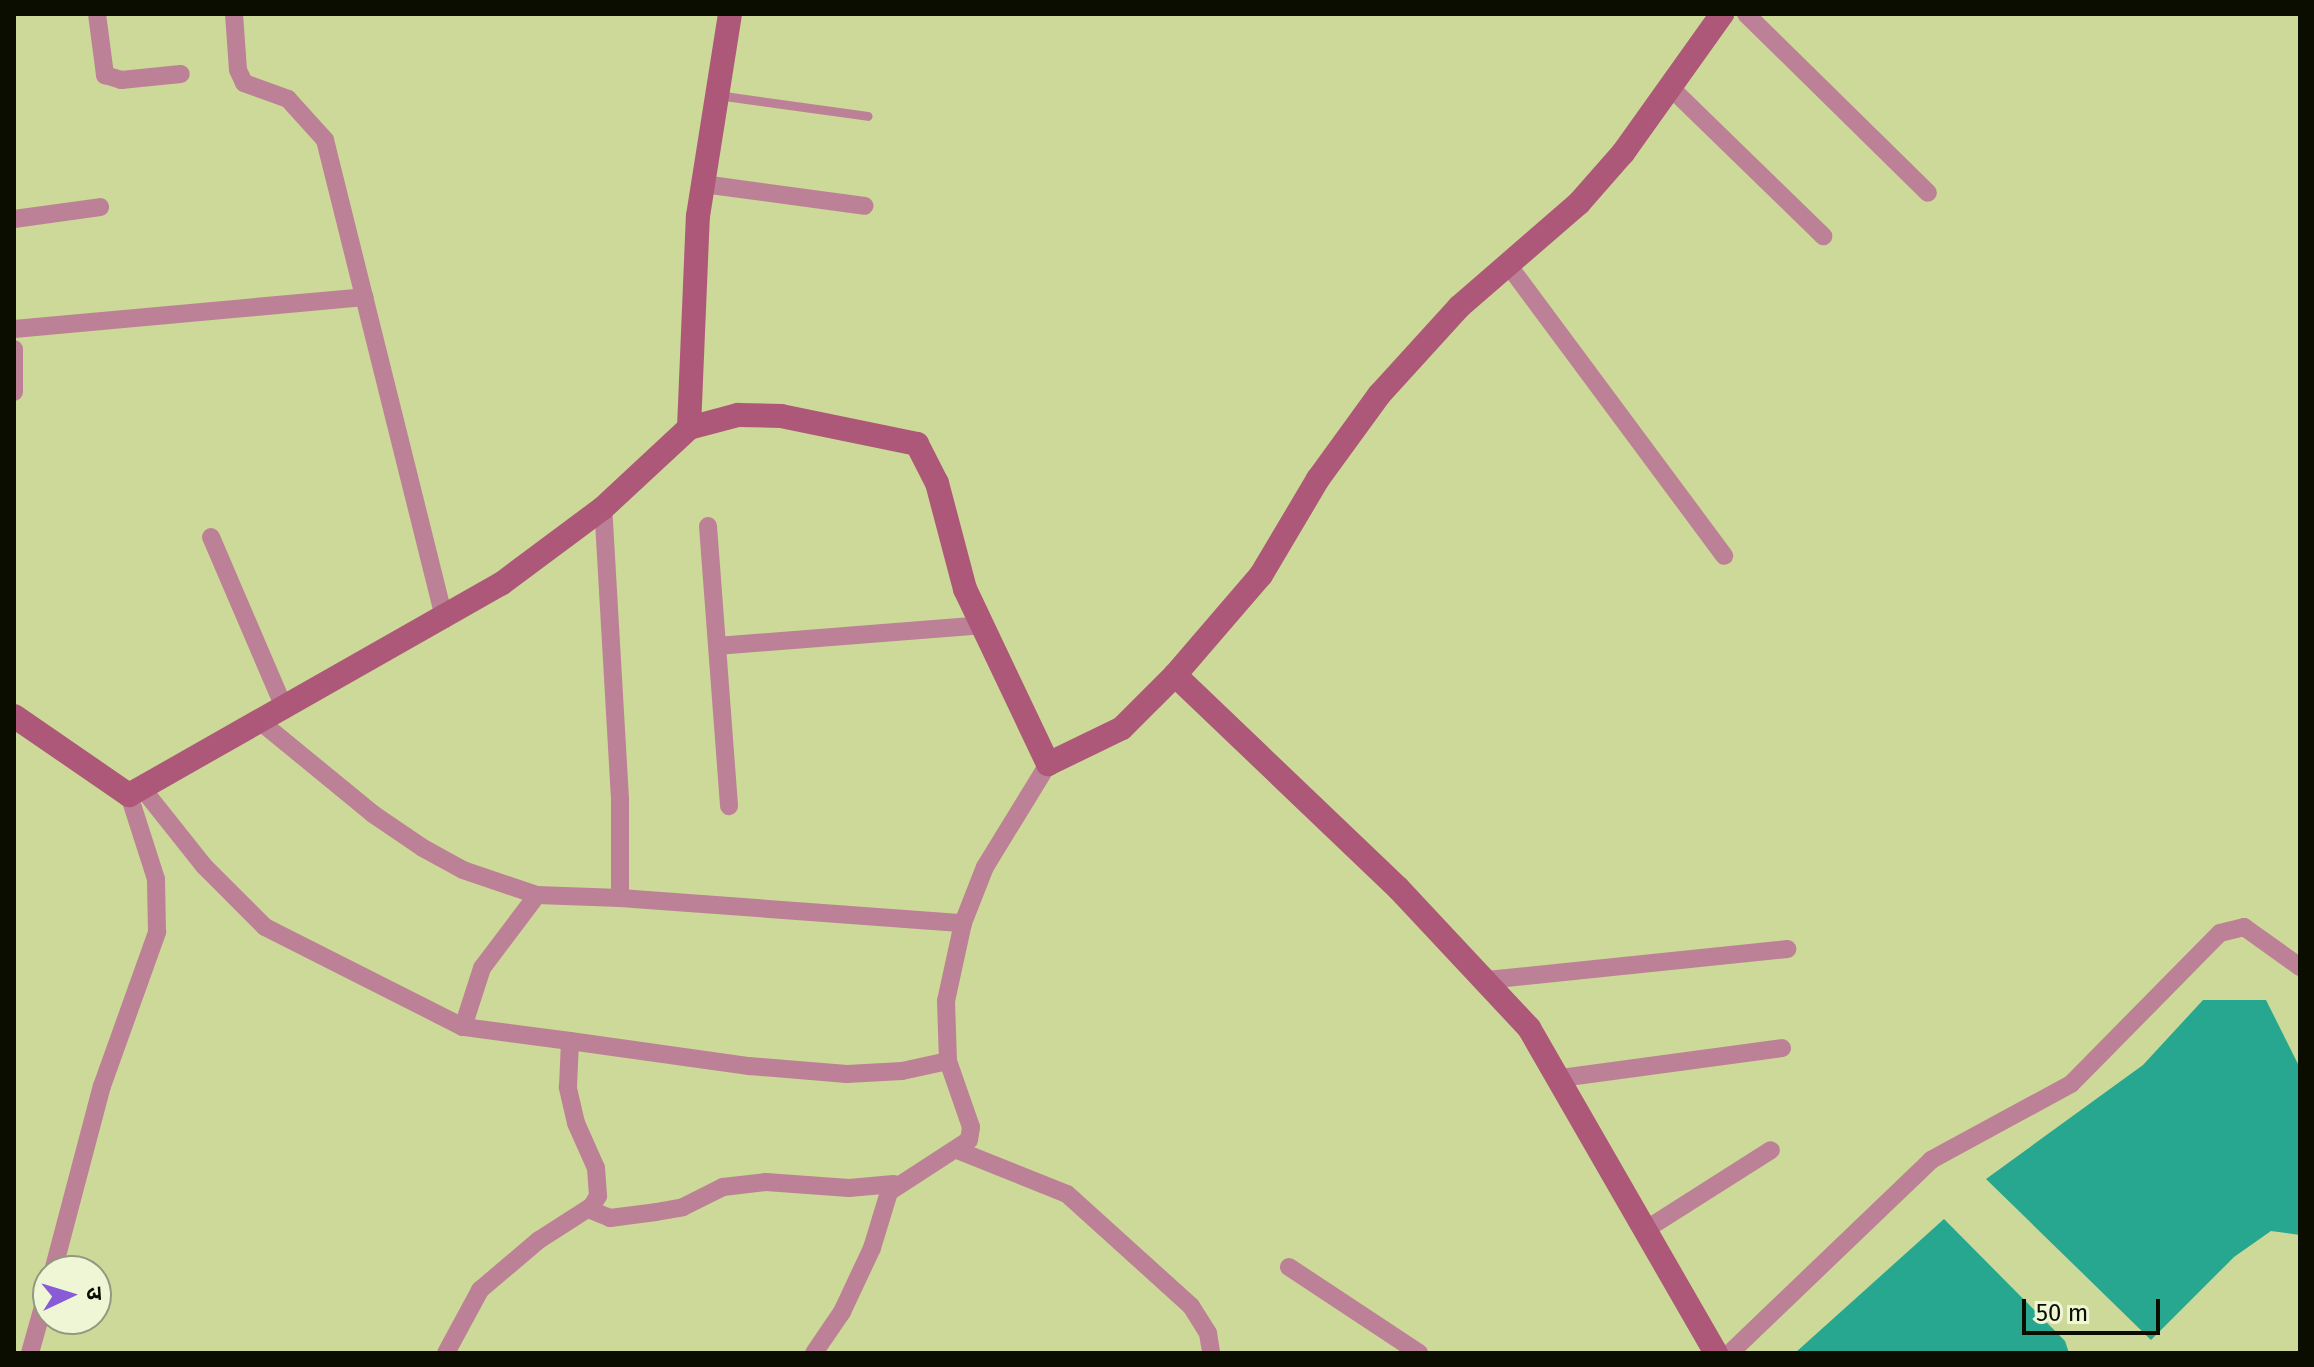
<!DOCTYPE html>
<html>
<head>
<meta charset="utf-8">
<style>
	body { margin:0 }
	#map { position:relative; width:2314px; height:1367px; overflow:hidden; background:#cdd998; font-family:"Fira Sans","Noto Sans Devanagari",sans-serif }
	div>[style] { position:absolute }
	.water>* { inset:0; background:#27a78f }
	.lane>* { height:9px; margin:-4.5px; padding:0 4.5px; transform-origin:4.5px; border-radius:4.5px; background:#bc8196 }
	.street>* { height:18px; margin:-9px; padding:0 9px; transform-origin:9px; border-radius:9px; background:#bc8196 }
	.secondary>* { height:24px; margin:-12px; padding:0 12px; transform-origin:12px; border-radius:12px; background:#ad5879 }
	span { translate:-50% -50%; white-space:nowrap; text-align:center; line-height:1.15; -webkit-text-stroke:8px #eff6d6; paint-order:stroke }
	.frame { position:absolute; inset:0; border:16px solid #0a0d00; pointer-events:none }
	.north { position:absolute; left:32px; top:1255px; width:80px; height:80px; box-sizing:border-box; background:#eff6d6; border:2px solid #939980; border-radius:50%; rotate:86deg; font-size:22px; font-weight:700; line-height:32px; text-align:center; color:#0a0d00 }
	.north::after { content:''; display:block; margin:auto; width:28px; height:36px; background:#875cd6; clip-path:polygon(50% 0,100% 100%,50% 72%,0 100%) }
	.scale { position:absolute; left:2022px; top:1299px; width:138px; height:36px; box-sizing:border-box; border:4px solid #0a0d00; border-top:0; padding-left:10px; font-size:24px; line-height:28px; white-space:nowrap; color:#0a0d00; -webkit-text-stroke:6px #eff6d6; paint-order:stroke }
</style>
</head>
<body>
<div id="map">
	<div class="water">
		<div style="clip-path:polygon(2203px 1000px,2266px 1000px,2300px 1068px,2300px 1235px,2271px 1231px,2234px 1257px,2151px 1340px,1986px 1179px,2143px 1065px)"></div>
		<div style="clip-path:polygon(1944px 1219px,2065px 1341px,2069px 1353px,1795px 1353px)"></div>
	</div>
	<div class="lane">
		<div style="left:717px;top:95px;width:152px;rotate:7.9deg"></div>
	</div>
	<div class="street">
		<div style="left:97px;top:14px;width:62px;rotate:82.5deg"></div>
		<div style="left:105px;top:75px;width:17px;rotate:17deg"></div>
		<div style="left:121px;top:80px;width:60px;rotate:-5.7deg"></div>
		<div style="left:234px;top:14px;width:56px;rotate:85.9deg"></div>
		<div style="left:238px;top:70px;width:14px;rotate:65deg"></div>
		<div style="left:244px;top:83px;width:47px;rotate:20deg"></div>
		<div style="left:288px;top:99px;width:55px;rotate:47.9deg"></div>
		<div style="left:325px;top:140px;width:494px;rotate:76deg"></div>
		<div style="left:1746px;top:14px;width:255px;rotate:44.5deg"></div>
		<div style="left:1670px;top:87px;width:214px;rotate:44.2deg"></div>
		<div style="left:703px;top:184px;width:163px;rotate:7.7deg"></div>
		<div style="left:14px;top:219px;width:87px;rotate:-7.9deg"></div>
		<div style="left:1509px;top:266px;width:361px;rotate:53.4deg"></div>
		<div style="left:14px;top:329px;width:352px;rotate:-5.2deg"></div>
		<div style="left:14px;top:349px;width:43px;rotate:90deg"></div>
		<div style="left:708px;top:526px;width:281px;rotate:85.7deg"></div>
		<div style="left:211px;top:537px;width:188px;rotate:66.8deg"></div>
		<div style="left:717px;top:646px;width:265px;rotate:-4.5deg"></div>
		<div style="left:262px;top:723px;width:144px;rotate:39.3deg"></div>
		<div style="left:373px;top:814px;width:60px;rotate:34.2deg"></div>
		<div style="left:423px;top:848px;width:46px;rotate:28.8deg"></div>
		<div style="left:463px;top:870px;width:78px;rotate:18.7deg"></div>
		<div style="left:142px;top:788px;width:100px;rotate:51.5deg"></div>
		<div style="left:204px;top:866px;width:86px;rotate:45deg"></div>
		<div style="left:265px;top:927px;width:222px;rotate:26.8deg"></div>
		<div style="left:620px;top:898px;width:344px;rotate:4.2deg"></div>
		<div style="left:1487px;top:980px;width:302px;rotate:-5.9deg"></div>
		<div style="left:570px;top:1041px;width:181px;rotate:8deg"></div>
		<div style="left:749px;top:1066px;width:98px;rotate:4.7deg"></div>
		<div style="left:847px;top:1074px;width:55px;rotate:-3.1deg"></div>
		<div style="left:902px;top:1071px;width:47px;rotate:-12.3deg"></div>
		<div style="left:948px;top:1061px;width:60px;rotate:-91.9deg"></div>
		<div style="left:946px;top:1001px;width:80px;rotate:-77.7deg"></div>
		<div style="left:963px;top:923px;width:60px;rotate:-68.6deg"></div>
		<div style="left:985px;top:867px;width:121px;rotate:-58.5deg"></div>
		<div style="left:1561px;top:1078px;width:223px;rotate:-7.7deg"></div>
		<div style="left:957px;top:1150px;width:118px;rotate:21.8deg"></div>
		<div style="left:1067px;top:1194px;width:167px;rotate:42.1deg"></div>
		<div style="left:1191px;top:1306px;width:32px;rotate:58deg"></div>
		<div style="left:1208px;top:1333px;width:20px;rotate:81deg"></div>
		<div style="left:588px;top:1209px;width:24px;rotate:22deg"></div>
		<div style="left:610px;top:1218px;width:46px;rotate:-7.4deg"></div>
		<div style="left:656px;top:1212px;width:27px;rotate:-10deg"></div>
		<div style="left:683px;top:1207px;width:45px;rotate:-26.6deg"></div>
		<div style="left:723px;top:1187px;width:43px;rotate:-6.6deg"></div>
		<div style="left:766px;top:1182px;width:83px;rotate:4.1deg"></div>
		<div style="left:849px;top:1188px;width:45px;rotate:-5.1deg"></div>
		<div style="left:1645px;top:1230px;width:149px;rotate:-32.4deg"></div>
		<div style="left:1289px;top:1267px;width:156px;rotate:33.5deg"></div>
		<div style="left:53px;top:1271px;width:191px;rotate:-75.2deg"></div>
		<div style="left:102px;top:1086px;width:164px;rotate:-70.3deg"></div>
		<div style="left:157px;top:932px;width:53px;rotate:-91.1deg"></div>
		<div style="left:156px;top:879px;width:88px;rotate:-107.8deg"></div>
		<div style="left:30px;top:1353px;width:66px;rotate:-74.3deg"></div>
		<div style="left:446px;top:1353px;width:72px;rotate:-61.6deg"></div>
		<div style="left:480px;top:1290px;width:77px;rotate:-40.3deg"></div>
		<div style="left:539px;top:1240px;width:63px;rotate:-32.7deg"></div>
		<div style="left:592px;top:1206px;width:12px;rotate:-59deg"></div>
		<div style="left:598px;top:1196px;width:28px;rotate:-94deg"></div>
		<div style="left:596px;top:1168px;width:49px;rotate:-114deg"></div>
		<div style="left:576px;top:1123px;width:37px;rotate:-103deg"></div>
		<div style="left:568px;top:1087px;width:46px;rotate:-87.5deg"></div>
		<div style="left:570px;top:1041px;width:108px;rotate:-172.5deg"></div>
		<div style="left:463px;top:1027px;width:62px;rotate:-72.1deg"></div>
		<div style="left:482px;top:968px;width:91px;rotate:-53deg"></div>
		<div style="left:537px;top:895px;width:83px;rotate:2.1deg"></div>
		<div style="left:620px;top:898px;width:99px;rotate:-90deg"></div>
		<div style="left:620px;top:799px;width:291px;rotate:-93.3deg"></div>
		<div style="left:814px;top:1353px;width:50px;rotate:-55.7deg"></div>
		<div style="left:842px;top:1312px;width:71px;rotate:-64.9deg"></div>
		<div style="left:872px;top:1248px;width:59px;rotate:-73.1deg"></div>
		<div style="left:889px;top:1192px;width:95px;rotate:-33deg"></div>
		<div style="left:969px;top:1140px;width:13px;rotate:-81deg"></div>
		<div style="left:971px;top:1127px;width:70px;rotate:-109.2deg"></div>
		<div style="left:1730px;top:1353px;width:279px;rotate:-43.8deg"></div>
		<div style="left:1931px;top:1160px;width:159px;rotate:-28.5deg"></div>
		<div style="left:2071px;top:1084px;width:212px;rotate:-45.4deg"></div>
		<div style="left:2220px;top:933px;width:25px;rotate:-14deg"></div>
		<div style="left:2244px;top:927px;width:69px;rotate:35.5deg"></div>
	</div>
	<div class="secondary">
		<div style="left:689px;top:428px;width:212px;rotate:-87.6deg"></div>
		<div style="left:698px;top:216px;width:205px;rotate:-81deg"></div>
		<div style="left:1175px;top:675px;width:308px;rotate:43.7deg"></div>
		<div style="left:1398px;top:888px;width:192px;rotate:46.9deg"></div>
		<div style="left:1529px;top:1028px;width:375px;rotate:60.1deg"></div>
		<div style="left:14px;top:716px;width:140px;rotate:34.5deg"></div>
		<div style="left:129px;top:795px;width:428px;rotate:-29.6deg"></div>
		<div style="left:501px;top:584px;width:127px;rotate:-36.7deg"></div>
		<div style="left:603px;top:508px;width:117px;rotate:-42.9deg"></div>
		<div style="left:689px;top:428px;width:51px;rotate:-14.9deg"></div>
		<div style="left:738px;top:415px;width:43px;rotate:1.3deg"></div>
		<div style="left:781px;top:416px;width:139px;rotate:11.6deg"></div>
		<div style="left:917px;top:444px;width:44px;rotate:62.9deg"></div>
		<div style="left:937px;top:483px;width:110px;rotate:75.2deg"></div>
		<div style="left:965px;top:589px;width:194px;rotate:64.6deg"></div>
		<div style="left:1048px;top:764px;width:82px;rotate:-25.9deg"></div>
		<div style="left:1122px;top:728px;width:75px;rotate:-45deg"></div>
		<div style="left:1175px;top:675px;width:132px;rotate:-49.3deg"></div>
		<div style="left:1261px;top:575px;width:112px;rotate:-59.3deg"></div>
		<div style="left:1318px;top:479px;width:104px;rotate:-54deg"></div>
		<div style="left:1379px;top:395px;width:119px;rotate:-47.7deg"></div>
		<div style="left:1459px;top:307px;width:159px;rotate:-40.9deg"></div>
		<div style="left:1579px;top:203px;width:67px;rotate:-48.7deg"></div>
		<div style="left:1623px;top:153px;width:171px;rotate:-54.5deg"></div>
	</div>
	<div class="frame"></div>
	<div class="north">उ</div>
	<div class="scale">50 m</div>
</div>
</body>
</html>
